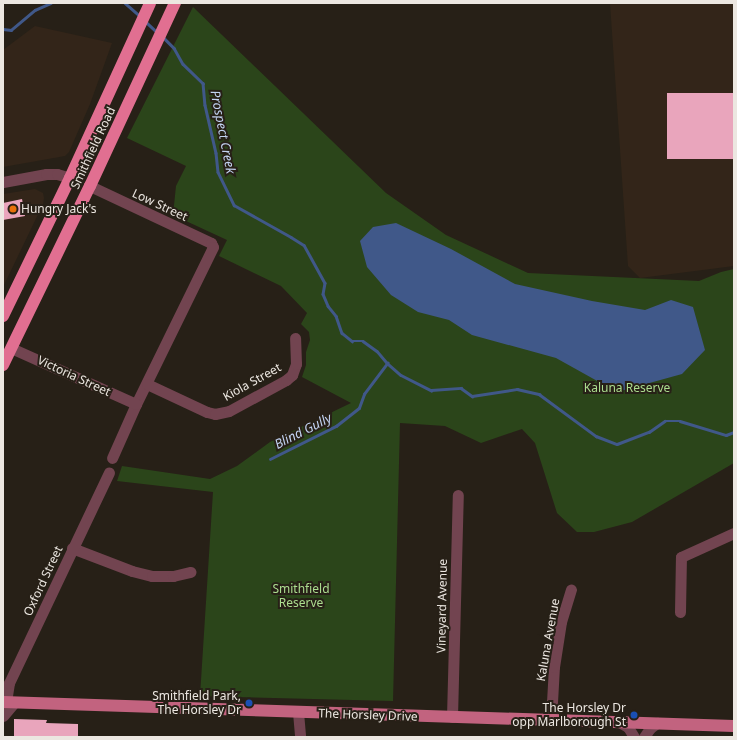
<!DOCTYPE html>
<html>
<head>
<meta charset="utf-8">
<style>
	body { margin:0 }
	#map { position:relative; width:737px; height:740px; overflow:hidden; background:#272017; font-family:"Noto Sans",sans-serif }
	div>[style] { position:absolute }
	.industrial>* { inset:0; background:#332519 }
	.green>* { inset:0; background:#2b451a }
	.water>* { inset:0; background:#405889 }
	.stream>* { height:2.5px; margin:-1.25px; padding:0 1.25px; transform-origin:1.25px; border-radius:1.25px; background:#405889 }
	.building>* { inset:0; background:#e9a5bc; transform-origin:0 0 }
	.minor>* { height:11px; margin:-5.5px; padding:0 5.5px; transform-origin:5.5px; border-radius:5.5px; background:#724450 }
	.major>* { height:12px; margin:-6px; padding:0 6px; transform-origin:6px; border-radius:6px; background:#c2637f }
	.highway>* { height:12px; margin:-6px; padding:0 6px; transform-origin:6px; border-radius:6px; background:#e16f91 }
	.dots>* { width:11px; height:11px; translate:-50% -50%; box-sizing:border-box; border:2px solid #272017; border-radius:50% }
	span { translate:-50% -50%; white-space:nowrap; text-align:center; line-height:1.15; -webkit-text-stroke:4px #272017; paint-order:stroke }
	.street-label { font-size:12px; color:#ece7e1 }
	.poi-label { font-size:12px; color:#ece7e1 }
	.left { translate:0 -50%; text-align:left }
	.right { translate:-100% -50%; text-align:right }
	.park-label { font-size:12px; color:#acdd8f }
	.water-label { font-size:13px; color:#c3d3f2; font-style:italic }
	.frame { position:absolute; inset:0; border:4px solid #ece7e1; pointer-events:none }
</style>
</head>
<body>
<div id="map">
	<div class="industrial">
		<div style="clip-path:polygon(610px 3px,734px 3px,734px 266px,640px 278px,628px 266px)"></div>
		<div style="clip-path:polygon(35px 26px,112px 43px,90px 104px,69px 152px,65px 156px,3px 167px,3px 50px)"></div>
		<div style="clip-path:polygon(35px 189px,43px 193px,44px 198px,43px 204px,3px 287px,3px 194px)"></div>
	</div>
	<div class="green">
		<div style="clip-path:polygon(193px 7px,386px 193px,446px 235px,528px 273px,699px 281px,721px 272px,734px 269px,734px 463px,632px 522px,594px 532px,577px 532px,557px 513px,535px 443px,522px 429px,481px 443px,445px 426px,400px 423px,393px 701px,200px 696px,213px 492px,117px 481px,122px 466px,210px 479px,237px 466px,270px 442px,351px 403px,302px 377px,306px 365px,306px 352px,310px 340px,309px 332px,301px 324px,307px 313px,281px 286px,219px 256px,227px 240px,173px 215px,176px 186px,186px 166px,127px 138px)"></div>
	</div>
	<div class="water">
		<div style="clip-path:polygon(396px 223px,451px 249px,515px 284px,592px 301px,645px 310px,671px 300px,693px 307px,705px 350px,682px 374px,617px 392px,556px 358px,472px 335px,449px 320px,418px 312px,391px 295px,367px 267px,360px 241px,373px 227px)"></div>
	</div>
	<div class="stream">
		<div style="left:125px;top:3px;width:20px;rotate:41deg"></div>
		<div style="left:145px;top:21px;width:16px;rotate:43deg"></div>
		<div style="left:3px;top:29px;width:8px;rotate:7deg"></div>
		<div style="left:11px;top:30px;width:31px;rotate:-40deg"></div>
		<div style="left:35px;top:10px;width:17px;rotate:-24deg"></div>
		<div style="left:163px;top:37px;width:16px;rotate:45deg"></div>
		<div style="left:174px;top:48px;width:18px;rotate:61deg"></div>
		<div style="left:183px;top:64px;width:28px;rotate:44deg"></div>
		<div style="left:203px;top:83px;width:22px;rotate:85deg"></div>
		<div style="left:205px;top:105px;width:49px;rotate:77.1deg"></div>
		<div style="left:216px;top:153px;width:19px;rotate:84deg"></div>
		<div style="left:218px;top:172px;width:37px;rotate:64deg"></div>
		<div style="left:234px;top:205px;width:65px;rotate:29.3deg"></div>
		<div style="left:291px;top:237px;width:15px;rotate:32deg"></div>
		<div style="left:304px;top:245px;width:43px;rotate:61.1deg"></div>
		<div style="left:325px;top:283px;width:11px;rotate:100deg"></div>
		<div style="left:323px;top:294px;width:13px;rotate:67deg"></div>
		<div style="left:328px;top:306px;width:13px;rotate:51deg"></div>
		<div style="left:336px;top:316px;width:18px;rotate:71deg"></div>
		<div style="left:342px;top:333px;width:13px;rotate:39deg"></div>
		<div style="left:352px;top:341px;width:11px"></div>
		<div style="left:363px;top:341px;width:17px;rotate:36deg"></div>
		<div style="left:377px;top:351px;width:16px;rotate:50deg"></div>
		<div style="left:387px;top:363px;width:18px;rotate:41deg"></div>
		<div style="left:401px;top:375px;width:34px;rotate:27deg"></div>
		<div style="left:431px;top:390px;width:30px;rotate:-4deg"></div>
		<div style="left:461px;top:388px;width:14px;rotate:36deg"></div>
		<div style="left:472px;top:396px;width:46px;rotate:-8.8deg"></div>
		<div style="left:517px;top:389px;width:23px;rotate:13deg"></div>
		<div style="left:539px;top:394px;width:71px;rotate:36.4deg"></div>
		<div style="left:596px;top:436px;width:22px;rotate:21deg"></div>
		<div style="left:617px;top:444px;width:34px;rotate:-21deg"></div>
		<div style="left:649px;top:432px;width:19px;rotate:-35deg"></div>
		<div style="left:665px;top:421px;width:15px"></div>
		<div style="left:680px;top:421px;width:48px;rotate:16.9deg"></div>
		<div style="left:726px;top:435px;width:9px;rotate:-21deg"></div>
		<div style="left:270px;top:459px;width:74px;rotate:-26.6deg"></div>
		<div style="left:336px;top:426px;width:29px;rotate:-38deg"></div>
		<div style="left:359px;top:408px;width:15px;rotate:-70deg"></div>
		<div style="left:364px;top:394px;width:39px;rotate:-53deg"></div>
	</div>
	<div class="building">
		<div style="left:734px;top:93px;width:66px;height:67px;rotate:90deg"></div>
		<div style="clip-path:polygon(22px 199px,25px 216px,3px 220px,3px 203px)"></div>
		<div style="clip-path:polygon(14px 719px,47px 720px,46px 723px,78px 724px,78px 737px,14px 737px)"></div>
	</div>
	<div class="minor">
		<div style="left:3px;top:182px;width:44px;rotate:-10.5deg"></div>
		<div style="left:46px;top:174px;width:11px"></div>
		<div style="left:57px;top:174px;width:14px;rotate:17deg"></div>
		<div style="left:90px;top:186px;width:134px;rotate:25.2deg"></div>
		<div style="left:211px;top:243px;width:4px;rotate:63deg"></div>
		<div style="left:213px;top:247px;width:175px;rotate:116.1deg"></div>
		<div style="left:136px;top:404px;width:59px;rotate:114deg"></div>
		<div style="left:11px;top:348px;width:137px;rotate:24.1deg"></div>
		<div style="left:147px;top:384px;width:66px;rotate:25deg"></div>
		<div style="left:207px;top:412px;width:8px;rotate:14deg"></div>
		<div style="left:215px;top:414px;width:14px;rotate:-12deg"></div>
		<div style="left:229px;top:411px;width:65px;rotate:-28.5deg"></div>
		<div style="left:286px;top:380px;width:8px;rotate:-40deg"></div>
		<div style="left:292px;top:375px;width:12px;rotate:-70deg"></div>
		<div style="left:296px;top:364px;width:26px;rotate:-92deg"></div>
		<div style="left:72px;top:548px;width:64px;rotate:21deg"></div>
		<div style="left:132px;top:571px;width:21px;rotate:14deg"></div>
		<div style="left:152px;top:576px;width:21px"></div>
		<div style="left:173px;top:576px;width:18px;rotate:-13deg"></div>
		<div style="left:680px;top:612px;width:55px;rotate:-89deg"></div>
		<div style="left:681px;top:557px;width:58px;rotate:-24.4deg"></div>
		<div style="left:6px;top:702px;width:19px;rotate:-81deg"></div>
		<div style="left:9px;top:683px;width:233px;rotate:-64.6deg"></div>
		<div style="left:298px;top:712px;width:25px;rotate:85deg"></div>
		<div style="left:3px;top:716px;width:17px;rotate:-50deg"></div>
		<div style="left:452px;top:717px;width:222px;rotate:-88.5deg"></div>
		<div style="left:551px;top:720px;width:53px;rotate:-86.8deg"></div>
		<div style="left:554px;top:667px;width:46px;rotate:-81.2deg"></div>
		<div style="left:561px;top:622px;width:34px;rotate:-73deg"></div>
		<div style="left:619px;top:722px;width:10px;rotate:29deg"></div>
		<div style="left:628px;top:727px;width:12px;rotate:59deg"></div>
		<div style="left:644px;top:737px;width:11px;rotate:-56deg"></div>
		<div style="left:650px;top:728px;width:9px;rotate:-36deg"></div>
	</div>
	<div class="major">
		<div style="left:3px;top:702px;width:731px;rotate:1.88deg"></div>
	</div>
	<div class="highway">
		<div style="left:3px;top:316px;width:153px;rotate:-64.1deg"></div>
		<div style="left:70px;top:178px;width:192px;rotate:-65.4deg"></div>
		<div style="left:3px;top:365px;width:199px;rotate:-64.1deg"></div>
		<div style="left:90px;top:186px;width:202px;rotate:-65.1deg"></div>
	</div>
	<div class="dots">
		<div style="left:13px;top:209px;background:#e8710a"></div>
		<div style="left:249px;top:703px;background:#1a4fb4"></div>
		<div style="left:634px;top:715px;background:#1a4fb4"></div>
	</div>
	<div class="street-label">
		<span style="left:93px;top:148px;rotate:-65deg">Smithfield Road</span>
		<span style="left:160px;top:205px;rotate:25deg">Low Street</span>
		<span style="left:74px;top:376px;rotate:25deg">Victoria Street</span>
		<span style="left:252px;top:382px;rotate:-29deg">Kiola Street</span>
		<span style="left:43px;top:581px;rotate:-65deg">Oxford Street</span>
		<span style="left:442px;top:606px;rotate:-89deg">Vineyard Avenue</span>
		<span style="left:548px;top:640px;rotate:-80deg">Kaluna Avenue</span>
		<span style="left:368px;top:715px;rotate:2deg">The Horsley Drive</span>
	</div>
	<div class="poi-label">
		<span class="left" style="left:21px;top:209px">Hungry Jack's</span>
		<span class="right" style="left:241px;top:703px">Smithfield Park,<br>The Horsley Dr</span>
		<span class="right" style="left:626px;top:715px">The Horsley Dr<br>opp Marlborough St</span>
	</div>
	<div class="park-label">
		<span style="left:627px;top:388px">Kaluna Reserve</span>
		<span style="left:301px;top:596px">Smithfield<br>Reserve</span>
	</div>
	<div class="water-label">
		<span style="left:223px;top:132px;rotate:79deg">Prospect Creek</span>
		<span style="left:303px;top:431px;rotate:-27deg">Blind Gully</span>
	</div>
	<div class="frame"></div>
</div>
</body>
</html>
